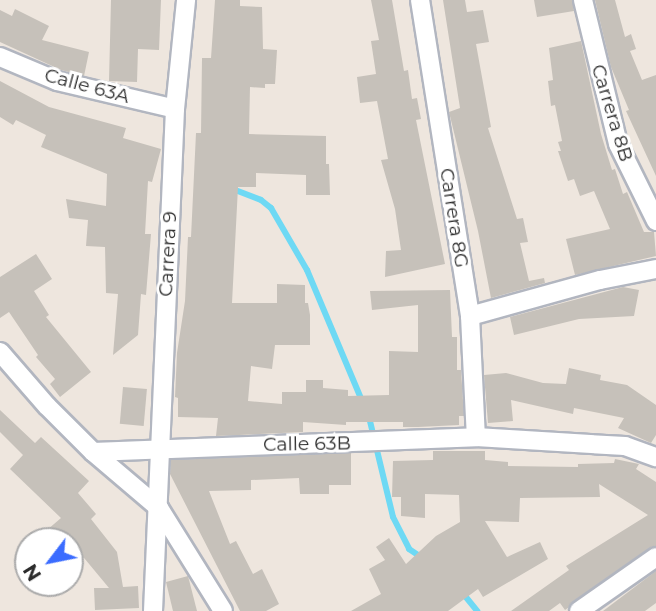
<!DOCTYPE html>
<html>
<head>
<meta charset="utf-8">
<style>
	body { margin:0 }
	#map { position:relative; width:656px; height:611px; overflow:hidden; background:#eee6de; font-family:Montserrat,sans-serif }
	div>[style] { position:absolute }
	.stream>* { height:6px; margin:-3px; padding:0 3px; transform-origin:3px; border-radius:3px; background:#6ed9f4 }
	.building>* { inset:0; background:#c6c1ba; transform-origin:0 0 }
	.roads { filter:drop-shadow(2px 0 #b2b6c0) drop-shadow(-2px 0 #b2b6c0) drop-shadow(0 2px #b2b6c0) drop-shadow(0 -2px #b2b6c0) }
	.minor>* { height:18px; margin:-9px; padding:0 9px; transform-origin:9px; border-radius:9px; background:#fff }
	span { translate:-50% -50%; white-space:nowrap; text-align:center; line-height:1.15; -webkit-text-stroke:6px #fff; paint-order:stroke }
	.street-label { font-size:19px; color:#2c2c2c }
	.north { position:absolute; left:14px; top:527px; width:70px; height:70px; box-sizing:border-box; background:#fff; border:2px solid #ababab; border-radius:50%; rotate:238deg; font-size:19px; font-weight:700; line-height:28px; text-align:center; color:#2c2c2c }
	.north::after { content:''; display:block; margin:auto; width:24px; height:32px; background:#3b6cff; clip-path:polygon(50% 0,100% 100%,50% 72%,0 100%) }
</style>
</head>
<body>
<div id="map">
	<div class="stream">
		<div style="left:230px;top:188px;width:33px;rotate:21deg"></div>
		<div style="left:261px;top:200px;width:13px;rotate:39deg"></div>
		<div style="left:271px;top:208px;width:72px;rotate:59.9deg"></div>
		<div style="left:307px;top:270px;width:144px;rotate:67.2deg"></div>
		<div style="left:369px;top:417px;width:103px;rotate:76.5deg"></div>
		<div style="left:393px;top:517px;width:36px;rotate:63deg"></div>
		<div style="left:409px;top:549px;width:18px;rotate:34deg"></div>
		<div style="left:461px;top:591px;width:26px;rotate:51deg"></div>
	</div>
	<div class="building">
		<div style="clip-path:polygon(111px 0,161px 0,159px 50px,138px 49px,137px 82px,109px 81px)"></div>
		<div style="clip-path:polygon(215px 0,240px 0,240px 6px,262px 7px,263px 49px,277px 50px,275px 84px,265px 84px,265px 88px,250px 87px,249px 134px,326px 136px,326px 164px,329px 164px,330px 195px,306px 195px,306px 175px,256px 173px,256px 187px,238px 187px,232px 303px,277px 303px,277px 284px,305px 285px,305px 303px,308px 303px,310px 315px,310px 345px,275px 345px,272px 369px,251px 366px,248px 401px,282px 404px,282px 392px,306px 392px,306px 380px,323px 380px,323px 388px,348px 390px,348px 396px,389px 395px,389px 351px,418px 352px,418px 305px,372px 310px,370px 291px,450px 290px,452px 337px,457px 337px,457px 370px,461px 370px,464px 416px,459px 416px,459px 425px,418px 427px,403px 427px,403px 422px,346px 422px,346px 425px,303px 422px,303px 432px,216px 436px,218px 418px,178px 417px,178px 398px,175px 397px,177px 353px,185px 301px,188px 237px,191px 237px,196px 133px,201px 133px,202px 58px,211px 58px)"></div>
		<div style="clip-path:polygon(371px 0,392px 0,404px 71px,408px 70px,412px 99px,417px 98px,421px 119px,416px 120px,445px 264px,385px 277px,386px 251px,401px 250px,395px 209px,381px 160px,388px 159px,377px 101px,360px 103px,357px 77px,376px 74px,371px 41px,379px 40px)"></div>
		<div style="clip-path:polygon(443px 0,465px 0,467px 12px,483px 10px,489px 42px,476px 44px,491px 127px,488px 128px,517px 219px,523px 218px,528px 242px,520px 243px,529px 281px,544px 278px,545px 283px,491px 298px,478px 231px,449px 112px,460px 108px)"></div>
		<div style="clip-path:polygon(534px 0,572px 0,574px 11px,537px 17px)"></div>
		<div style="clip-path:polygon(595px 0,615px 0,625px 37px,631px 34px,636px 49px,630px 51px,642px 80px,656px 75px,656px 176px,626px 111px,629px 110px,611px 67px)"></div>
		<div style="clip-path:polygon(15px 9px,49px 26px,42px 40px,89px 52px,84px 76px,61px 70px,0 42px,0 10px,12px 16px)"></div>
		<div style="clip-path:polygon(581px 41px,601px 134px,612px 170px,615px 169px,623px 194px,627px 192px,644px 232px,654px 232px,656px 256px,575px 275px,566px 239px,610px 229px,594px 191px,580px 196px,574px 179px,568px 181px,558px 151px,561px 151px,558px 142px,562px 141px,555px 105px,551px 106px,548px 81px,553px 80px,549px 48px)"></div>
		<div style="clip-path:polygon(0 81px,49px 107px,126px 128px,123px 138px,161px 149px,152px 182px,148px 181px,145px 234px,151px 234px,146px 295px,141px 294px,138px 335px,113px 355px,118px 294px,106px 293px,105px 247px,86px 246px,88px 220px,69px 218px,66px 199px,106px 206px,107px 174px,41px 147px,46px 135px,16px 120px,13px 125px,0 117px)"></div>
		<div style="clip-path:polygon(36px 254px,52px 279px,34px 291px,49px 315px,46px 317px,91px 372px,60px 397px,50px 384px,55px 379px,36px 357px,38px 355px,9px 312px,0 318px,0 277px)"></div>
		<div style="clip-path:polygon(623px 287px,639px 290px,634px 316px,579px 319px,514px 335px,510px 317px)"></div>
		<div style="clip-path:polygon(569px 368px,601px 375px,600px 380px,627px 385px,656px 405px,656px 435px,651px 443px,618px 428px,624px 418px,574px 408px,573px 414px,511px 400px,513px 421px,488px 423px,484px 375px,506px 373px,543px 383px,566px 384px)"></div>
		<div style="left:123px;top:387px;width:24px;height:37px;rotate:5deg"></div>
		<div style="clip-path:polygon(0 410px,35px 443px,41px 437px,89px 481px,78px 493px,96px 514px,91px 519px,117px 552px,123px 587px,138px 586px,139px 608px,95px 610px,94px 588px,109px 588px,70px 541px,56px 541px,47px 530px,61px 518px,10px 469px,23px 455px,0 432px)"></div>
		<div style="clip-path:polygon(433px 451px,485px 451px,485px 460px,508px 462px,508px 466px,578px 467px,578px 464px,614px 463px,615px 459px,639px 464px,636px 469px,656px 482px,656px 546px,565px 610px,560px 603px,549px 611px,511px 611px,569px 570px,566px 566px,648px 515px,599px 484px,600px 497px,520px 498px,519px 522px,485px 521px,507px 557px,540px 542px,548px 559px,483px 597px,478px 589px,448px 611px,351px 611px,381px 594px,369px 569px,385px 560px,376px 547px,389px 538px,406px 564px,436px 536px,460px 522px,459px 495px,425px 494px,425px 518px,401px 516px,401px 497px,392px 497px,393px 461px,433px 460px)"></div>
		<div style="clip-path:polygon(351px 453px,351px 485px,329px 485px,329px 494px,300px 494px,299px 478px,251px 480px,251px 490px,209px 491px,230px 544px,236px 541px,253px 574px,262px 569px,279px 604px,266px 611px,240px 611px,170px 474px,171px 460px)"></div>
		<div style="clip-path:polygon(656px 571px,656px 603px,645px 611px,603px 611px)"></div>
		<div style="clip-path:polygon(188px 576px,197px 611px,173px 611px,166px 582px)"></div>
	</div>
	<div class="roads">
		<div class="minor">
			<div style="left:420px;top:0;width:320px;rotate:81deg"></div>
			<div style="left:470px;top:316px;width:121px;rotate:87.2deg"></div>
			<div style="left:583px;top:0;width:148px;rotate:76.3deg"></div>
			<div style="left:618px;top:144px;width:86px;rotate:63.7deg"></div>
			<div style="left:0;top:57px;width:62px;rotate:22.8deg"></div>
			<div style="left:57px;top:81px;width:121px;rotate:13.3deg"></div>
			<div style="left:470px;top:316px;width:135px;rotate:-15.5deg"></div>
			<div style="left:600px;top:280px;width:57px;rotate:-11.1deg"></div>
			<div style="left:0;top:352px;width:72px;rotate:49deg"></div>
			<div style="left:47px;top:406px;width:65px;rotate:45deg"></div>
			<div style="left:93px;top:452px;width:87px;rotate:40.3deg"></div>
			<div style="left:159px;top:508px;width:121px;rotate:58.1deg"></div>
			<div style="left:93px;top:452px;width:383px;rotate:-2.2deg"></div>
			<div style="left:476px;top:437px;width:149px;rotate:3.5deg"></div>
			<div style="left:625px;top:446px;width:33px;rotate:20deg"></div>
			<div style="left:153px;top:611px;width:502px;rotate:-87.49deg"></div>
			<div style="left:175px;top:109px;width:110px;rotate:-84.2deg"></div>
			<div style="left:579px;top:611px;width:94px;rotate:-35deg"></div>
		</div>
	</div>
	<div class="street-label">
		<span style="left:87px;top:86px;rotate:15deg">Calle 63A</span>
		<span style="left:612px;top:113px;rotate:73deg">Carrera 8B</span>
		<span style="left:454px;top:218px;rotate:81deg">Carrera 8G</span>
		<span style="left:168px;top:254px;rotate:-87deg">Carrera 9</span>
		<span style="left:307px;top:444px;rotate:-1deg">Calle 63B</span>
	</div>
	<div class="north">N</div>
</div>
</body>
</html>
